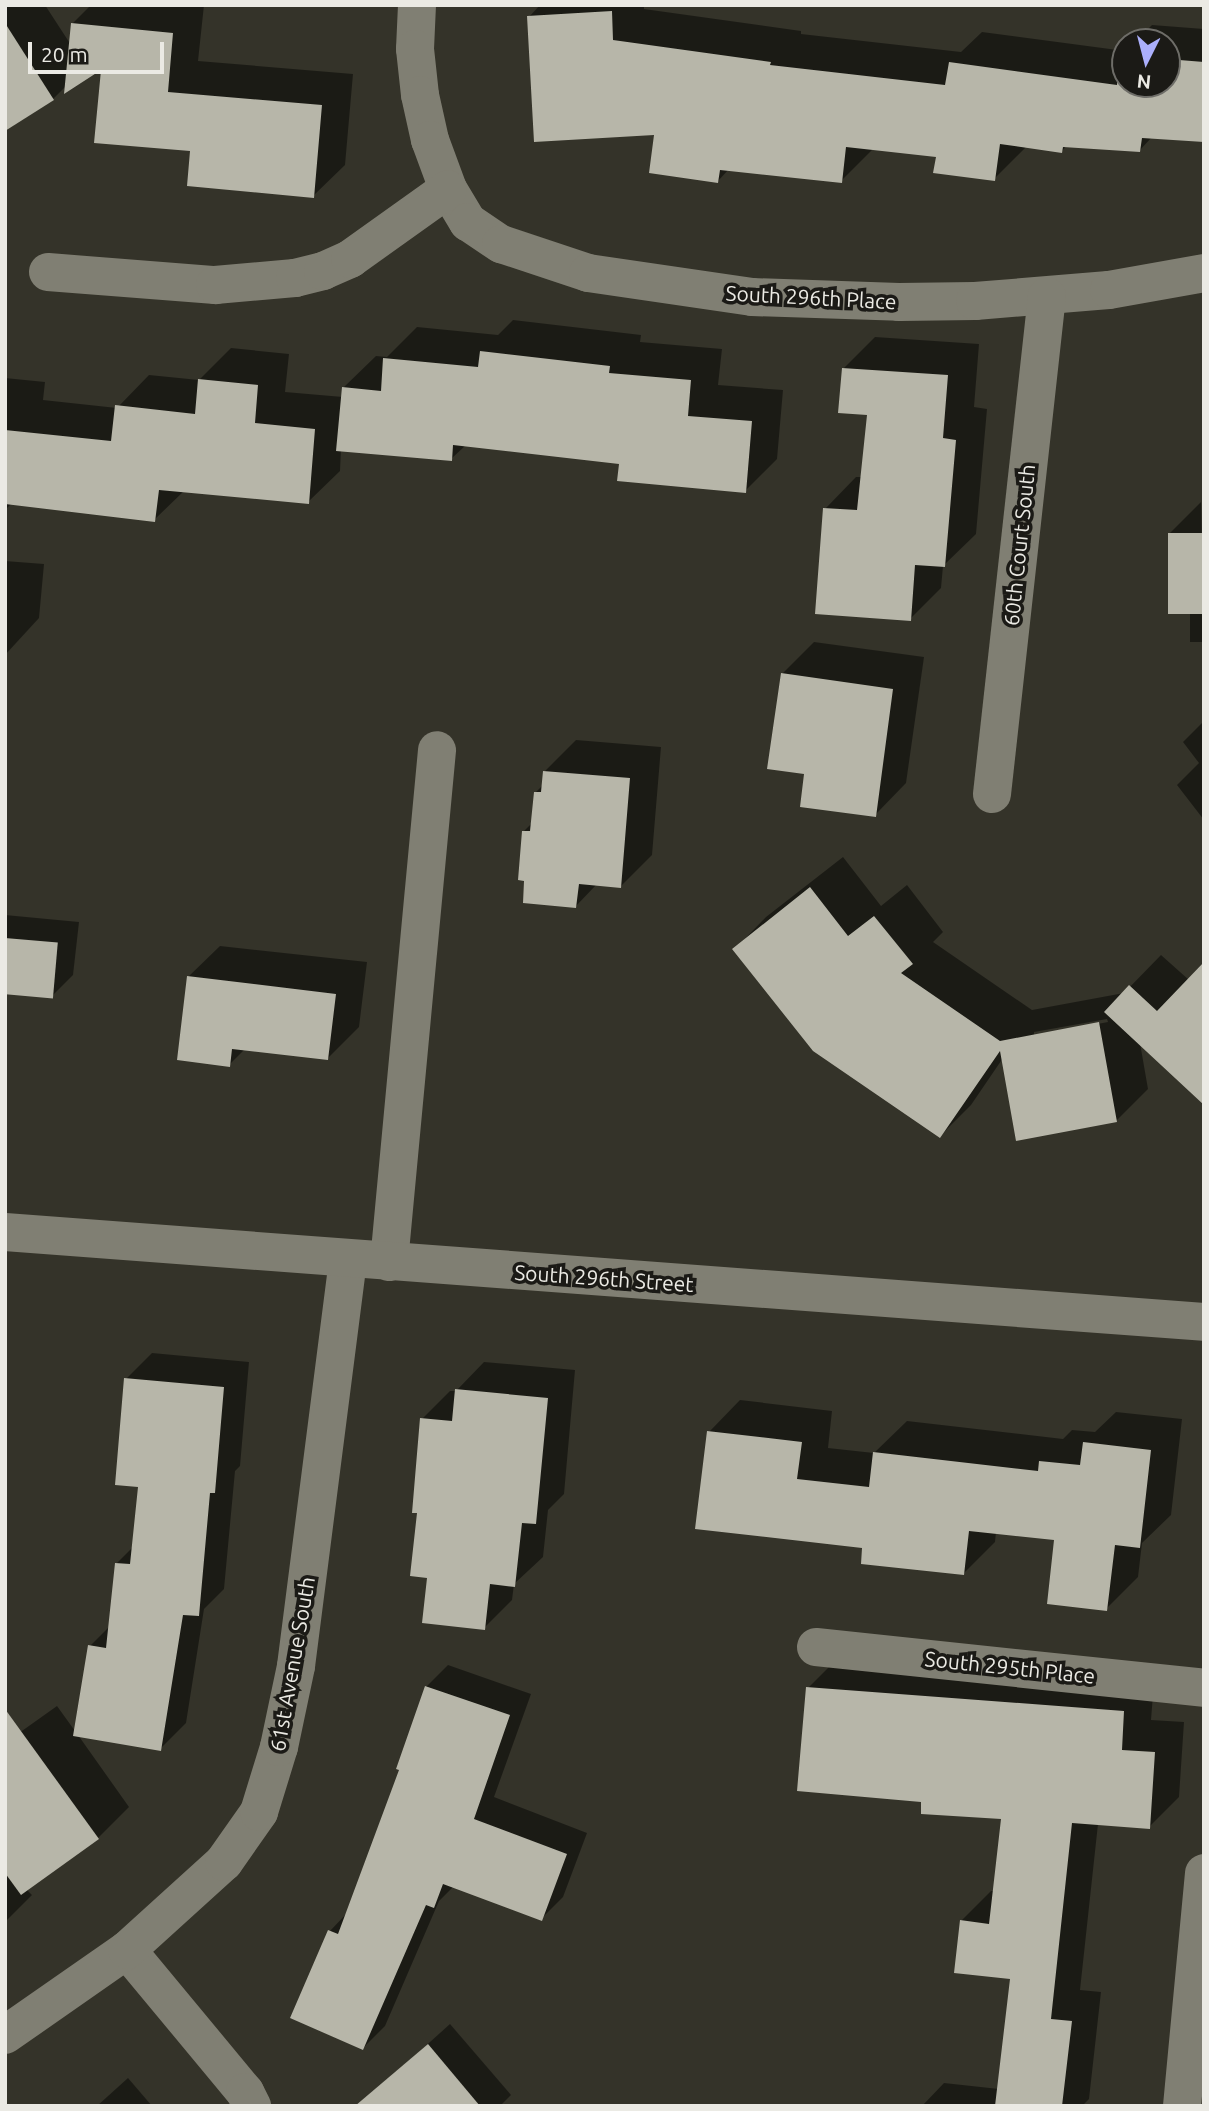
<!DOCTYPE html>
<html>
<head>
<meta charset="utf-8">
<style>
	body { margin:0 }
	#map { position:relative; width:1209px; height:2111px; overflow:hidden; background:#343329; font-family:Ubuntu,sans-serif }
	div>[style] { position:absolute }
	.shadow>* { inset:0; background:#0007 }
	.building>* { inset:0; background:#b7b6a9; transform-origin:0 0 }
	.minor>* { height:38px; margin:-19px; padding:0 19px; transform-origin:19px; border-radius:19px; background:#807f73 }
	.tertiary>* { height:38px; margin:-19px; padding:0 19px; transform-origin:19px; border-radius:19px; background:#807f73 }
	span { translate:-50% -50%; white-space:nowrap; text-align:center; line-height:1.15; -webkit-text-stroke:7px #1b1a16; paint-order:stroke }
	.street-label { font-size:21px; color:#ebeae4 }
	.frame { position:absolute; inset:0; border:7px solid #ebeae4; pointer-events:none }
	.north { position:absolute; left:1111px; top:28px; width:70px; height:70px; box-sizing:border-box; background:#1b1a16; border:2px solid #6e6d68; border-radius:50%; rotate:186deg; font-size:19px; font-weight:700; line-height:28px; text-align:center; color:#ebeae4 }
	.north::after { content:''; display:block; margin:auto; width:24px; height:32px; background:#abaffb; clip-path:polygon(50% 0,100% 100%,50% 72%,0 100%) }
	.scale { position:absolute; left:28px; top:42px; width:136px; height:32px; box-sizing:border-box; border:4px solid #ebeae4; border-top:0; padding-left:9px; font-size:21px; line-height:24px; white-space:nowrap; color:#ebeae4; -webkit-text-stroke:5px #1b1a16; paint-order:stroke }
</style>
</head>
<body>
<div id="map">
	<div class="shadow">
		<div style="clip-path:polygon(5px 5px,45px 5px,71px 45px,72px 24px,91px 5px,204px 5px,198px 61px,353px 74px,345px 165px,313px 196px,192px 149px,103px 67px,67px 85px,53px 99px,5px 129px)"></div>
		<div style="clip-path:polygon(540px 5px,644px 5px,644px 9px,801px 31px,801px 34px,961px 52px,982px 32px,1125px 51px,1125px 84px,1167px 84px,1167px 42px,1135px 42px,1152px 25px,1204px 29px,1204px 140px,1152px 137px,1140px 150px,1067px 145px,1062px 151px,1026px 147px,994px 179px,937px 156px,873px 149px,841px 181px,729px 169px,718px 181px,656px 133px,529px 17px)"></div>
		<div style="clip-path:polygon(513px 320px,641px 335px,640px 342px,722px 349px,718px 385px,783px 390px,777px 459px,745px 491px,621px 462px,466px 445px,451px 459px,341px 449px,340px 471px,308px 502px,184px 491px,154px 520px,12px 503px,5px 510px,5px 378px,45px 382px,43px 400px,117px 408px,149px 375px,199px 380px,231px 348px,289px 354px,285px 392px,343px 397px,344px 387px,376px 356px,387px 357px,417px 327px,498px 335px)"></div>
		<div style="clip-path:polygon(875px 337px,979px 344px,974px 407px,987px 409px,976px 534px,943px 566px,941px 588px,910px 619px,825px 509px,856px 477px,862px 477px,868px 413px,844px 368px)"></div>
		<div style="clip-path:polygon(1201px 502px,1204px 642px,1190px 642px,1190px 612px,1170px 533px)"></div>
		<div style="clip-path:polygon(5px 561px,44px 564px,39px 618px,5px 655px)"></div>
		<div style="clip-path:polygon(814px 642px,924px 657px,906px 783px,875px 815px,806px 773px,782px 674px)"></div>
		<div style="clip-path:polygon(1204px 721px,1204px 820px,1177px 785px,1199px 763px,1183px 742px)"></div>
		<div style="clip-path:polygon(576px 740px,661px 747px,652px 855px,621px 886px,597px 884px,576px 906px,524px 831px,533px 822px,535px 793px,543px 785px,544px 772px)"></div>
		<div style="clip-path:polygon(evenodd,843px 857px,881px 906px,907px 885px,943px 932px,933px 942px,1032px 1010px,1124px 993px,1161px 955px,1189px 980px,1140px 1043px,1148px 1089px,1117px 1120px,1003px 1058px,971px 1105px,940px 1136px,735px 949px,766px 917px,843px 857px,1107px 1019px,1108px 1022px,1034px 1036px,1034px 1032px,1107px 1019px)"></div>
		<div style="clip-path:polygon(5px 915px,79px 922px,73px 975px,51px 997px,5px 993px)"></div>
		<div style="clip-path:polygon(220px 946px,367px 962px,359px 1027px,327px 1059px,245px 1049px,229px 1065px,188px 977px)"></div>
		<div style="clip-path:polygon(152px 1353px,249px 1362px,240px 1466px,235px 1471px,224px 1589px,204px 1609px,186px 1723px,160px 1749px,78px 1735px,129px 1807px,98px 1838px,26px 1889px,32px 1895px,5px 1922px,5px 1743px,57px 1706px,75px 1731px,90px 1646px,110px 1626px,116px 1564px,133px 1547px,140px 1485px,126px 1379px)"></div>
		<div style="clip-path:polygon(484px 1362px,575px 1370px,564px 1494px,548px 1510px,543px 1557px,514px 1584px,512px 1600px,484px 1628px,429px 1577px,419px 1511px,422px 1419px,450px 1391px,456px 1391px)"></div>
		<div style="clip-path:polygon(740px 1400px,832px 1411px,828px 1448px,874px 1453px,907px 1421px,1063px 1439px,1072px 1430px,1095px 1432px,1116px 1412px,1182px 1419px,1171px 1515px,1142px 1543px,1138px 1577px,1106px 1609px,1056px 1538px,996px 1532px,995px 1542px,964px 1573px,864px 1547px,709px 1432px)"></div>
		<div style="clip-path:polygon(838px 1658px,1154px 1682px,1151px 1720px,1184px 1722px,1179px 1797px,1149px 1827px,1098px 1824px,1080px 1990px,1101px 1992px,1089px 2099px,1082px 2106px,922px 2106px,944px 2083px,999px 2089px,1012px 1977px,961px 1921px,991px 1891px,995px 1891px,1003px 1818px,923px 1800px,808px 1688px)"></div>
		<div style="clip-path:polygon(448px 1665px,531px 1694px,494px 1797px,587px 1833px,563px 1897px,541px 1919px,454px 1886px,439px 1901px,385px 2026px,363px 2048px,292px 2017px,330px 1931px,347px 1913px,401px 1769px,426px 1687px)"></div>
		<div style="clip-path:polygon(450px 2024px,511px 2095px,500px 2106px,359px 2106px)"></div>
		<div style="clip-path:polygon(128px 2078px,152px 2106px,97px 2106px)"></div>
	</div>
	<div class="building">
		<div style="clip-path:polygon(612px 11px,613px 40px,771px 62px,770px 65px,945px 85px,949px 62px,1117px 85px,1119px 56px,1125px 56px,1125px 84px,1167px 84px,1167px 59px,1204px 62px,1204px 142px,1142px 138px,1140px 152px,1063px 147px,1062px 153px,1000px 144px,995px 181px,933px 173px,936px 157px,846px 147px,842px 183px,720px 170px,718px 183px,649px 173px,654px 135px,534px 142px,527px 16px)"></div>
		<div style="clip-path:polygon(5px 23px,54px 100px,5px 131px)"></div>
		<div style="clip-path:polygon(71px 23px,173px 33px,168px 92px,322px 105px,314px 198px,187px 186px,190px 151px,94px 143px,101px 70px,64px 94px)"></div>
		<div style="clip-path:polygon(480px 351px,610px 366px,609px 373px,691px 380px,688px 416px,752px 421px,746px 493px,617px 481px,619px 464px,453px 445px,452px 461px,336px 451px,342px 387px,381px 391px,383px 358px,478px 367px)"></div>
		<div style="clip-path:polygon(842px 368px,948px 375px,943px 438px,956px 440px,945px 567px,915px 565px,911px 621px,815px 614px,823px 508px,857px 510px,867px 415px,838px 413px)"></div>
		<div style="clip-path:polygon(198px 379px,258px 385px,255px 423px,315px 429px,309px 504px,159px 490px,155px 522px,5px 504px,5px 430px,111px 441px,115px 405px,195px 414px)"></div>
		<div style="left:1168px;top:533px;width:36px;height:81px"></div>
		<div style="clip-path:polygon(781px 673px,893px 689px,876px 817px,800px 807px,804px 774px,767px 769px)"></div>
		<div style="clip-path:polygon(543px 771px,630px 778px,621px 888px,579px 884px,576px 908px,523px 903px,524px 881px,518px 880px,522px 831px,530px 831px,534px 792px,541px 792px)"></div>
		<div style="clip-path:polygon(810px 887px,848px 936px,874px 916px,913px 964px,901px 973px,1000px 1041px,1099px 1022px,1117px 1122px,1016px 1141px,1000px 1051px,940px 1138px,813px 1051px,732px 949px)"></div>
		<div style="left:5px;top:938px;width:53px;height:56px;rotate:5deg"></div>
		<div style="clip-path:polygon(1204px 962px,1204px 1105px,1104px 1012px,1129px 985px,1157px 1011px)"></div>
		<div style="clip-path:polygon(187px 976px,336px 994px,328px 1060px,232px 1049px,230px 1067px,177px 1060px)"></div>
		<div style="clip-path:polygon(124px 1378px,224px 1387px,215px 1493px,210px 1493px,199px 1616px,183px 1615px,161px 1751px,73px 1736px,88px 1645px,106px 1648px,115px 1563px,130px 1564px,138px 1487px,115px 1485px)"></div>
		<div style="clip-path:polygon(455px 1389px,548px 1398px,536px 1524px,522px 1523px,515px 1587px,490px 1584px,485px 1630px,422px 1623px,427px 1578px,410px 1576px,417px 1513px,412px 1513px,420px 1418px,452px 1421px)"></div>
		<div style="clip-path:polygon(707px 1431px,802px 1442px,797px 1479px,869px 1487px,873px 1452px,1038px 1471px,1039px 1461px,1080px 1465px,1083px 1442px,1151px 1450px,1140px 1548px,1115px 1545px,1107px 1611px,1047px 1604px,1054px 1540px,969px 1531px,964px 1575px,861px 1564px,862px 1548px,695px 1529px)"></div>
		<div style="clip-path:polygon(425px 1686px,510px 1715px,474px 1819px,567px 1854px,542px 1921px,443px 1884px,434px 1908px,426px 1905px,363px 2050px,290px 2018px,328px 1930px,338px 1934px,399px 1770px,396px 1769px)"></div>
		<div style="clip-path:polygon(806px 1687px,1124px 1711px,1122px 1750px,1155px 1752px,1150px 1829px,1072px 1823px,1051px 2019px,1072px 2021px,1062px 2106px,995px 2106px,1010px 1979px,954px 1973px,960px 1920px,989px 1924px,1001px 1819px,921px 1814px,921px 1802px,797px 1791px)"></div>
		<div style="clip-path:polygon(5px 1709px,99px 1839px,21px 1895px,5px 1873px)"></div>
		<div style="clip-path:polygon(428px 2044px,480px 2106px,355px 2106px)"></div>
	</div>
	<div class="minor">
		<div style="left:417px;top:5px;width:44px;rotate:92.6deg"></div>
		<div style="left:415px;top:49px;width:46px;rotate:83.8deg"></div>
		<div style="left:420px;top:95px;width:46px;rotate:77.5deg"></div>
		<div style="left:430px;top:140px;width:52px;rotate:69.8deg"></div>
		<div style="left:448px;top:189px;width:39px;rotate:59deg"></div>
		<div style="left:468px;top:222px;width:40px;rotate:34deg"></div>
		<div style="left:501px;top:244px;width:92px;rotate:18.4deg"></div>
		<div style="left:588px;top:273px;width:166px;rotate:8.3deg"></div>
		<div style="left:752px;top:297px;width:147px;rotate:1.9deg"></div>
		<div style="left:899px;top:302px;width:76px;rotate:-0.8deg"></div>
		<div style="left:975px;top:301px;width:134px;rotate:-4.7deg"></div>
		<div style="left:1109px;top:290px;width:97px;rotate:-10.1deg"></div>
		<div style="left:48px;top:272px;width:168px;rotate:4.5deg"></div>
		<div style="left:215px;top:285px;width:80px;rotate:-5deg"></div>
		<div style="left:295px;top:278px;width:29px;rotate:-14deg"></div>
		<div style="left:323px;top:271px;width:30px;rotate:-24deg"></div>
		<div style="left:350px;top:259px;width:120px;rotate:-35.5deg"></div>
		<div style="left:992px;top:794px;width:501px;rotate:-83.7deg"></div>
		<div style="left:389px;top:1262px;width:514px;rotate:-84.64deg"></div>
		<div style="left:816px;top:1647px;width:390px;rotate:6deg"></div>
		<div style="left:127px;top:1950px;width:185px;rotate:50.3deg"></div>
		<div style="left:245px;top:2092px;width:16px;rotate:63deg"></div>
		<div style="left:5px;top:2035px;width:149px;rotate:-34.9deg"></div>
		<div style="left:127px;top:1950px;width:131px;rotate:-42.2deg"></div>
		<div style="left:224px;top:1862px;width:61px;rotate:-55deg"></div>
		<div style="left:259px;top:1812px;width:68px;rotate:-72.9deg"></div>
		<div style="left:279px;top:1747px;width:83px;rotate:-78.1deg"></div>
		<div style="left:296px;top:1666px;width:410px;rotate:-82.7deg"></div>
		<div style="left:1182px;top:2106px;width:234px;rotate:-84.6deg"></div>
	</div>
	<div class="tertiary">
		<div style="left:5px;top:1232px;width:1202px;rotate:4.29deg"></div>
	</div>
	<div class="street-label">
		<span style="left:811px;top:297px;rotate:3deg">South 296th Place</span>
		<span style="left:1019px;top:545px;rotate:-84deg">60th Court South</span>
		<span style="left:604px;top:1278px;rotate:4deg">South 296th Street</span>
		<span style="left:292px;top:1664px;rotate:-80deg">61st Avenue South</span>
		<span style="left:1010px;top:1667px;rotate:6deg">South 295th Place</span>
	</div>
	<div class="frame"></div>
	<div class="north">N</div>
	<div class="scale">20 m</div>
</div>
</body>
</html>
